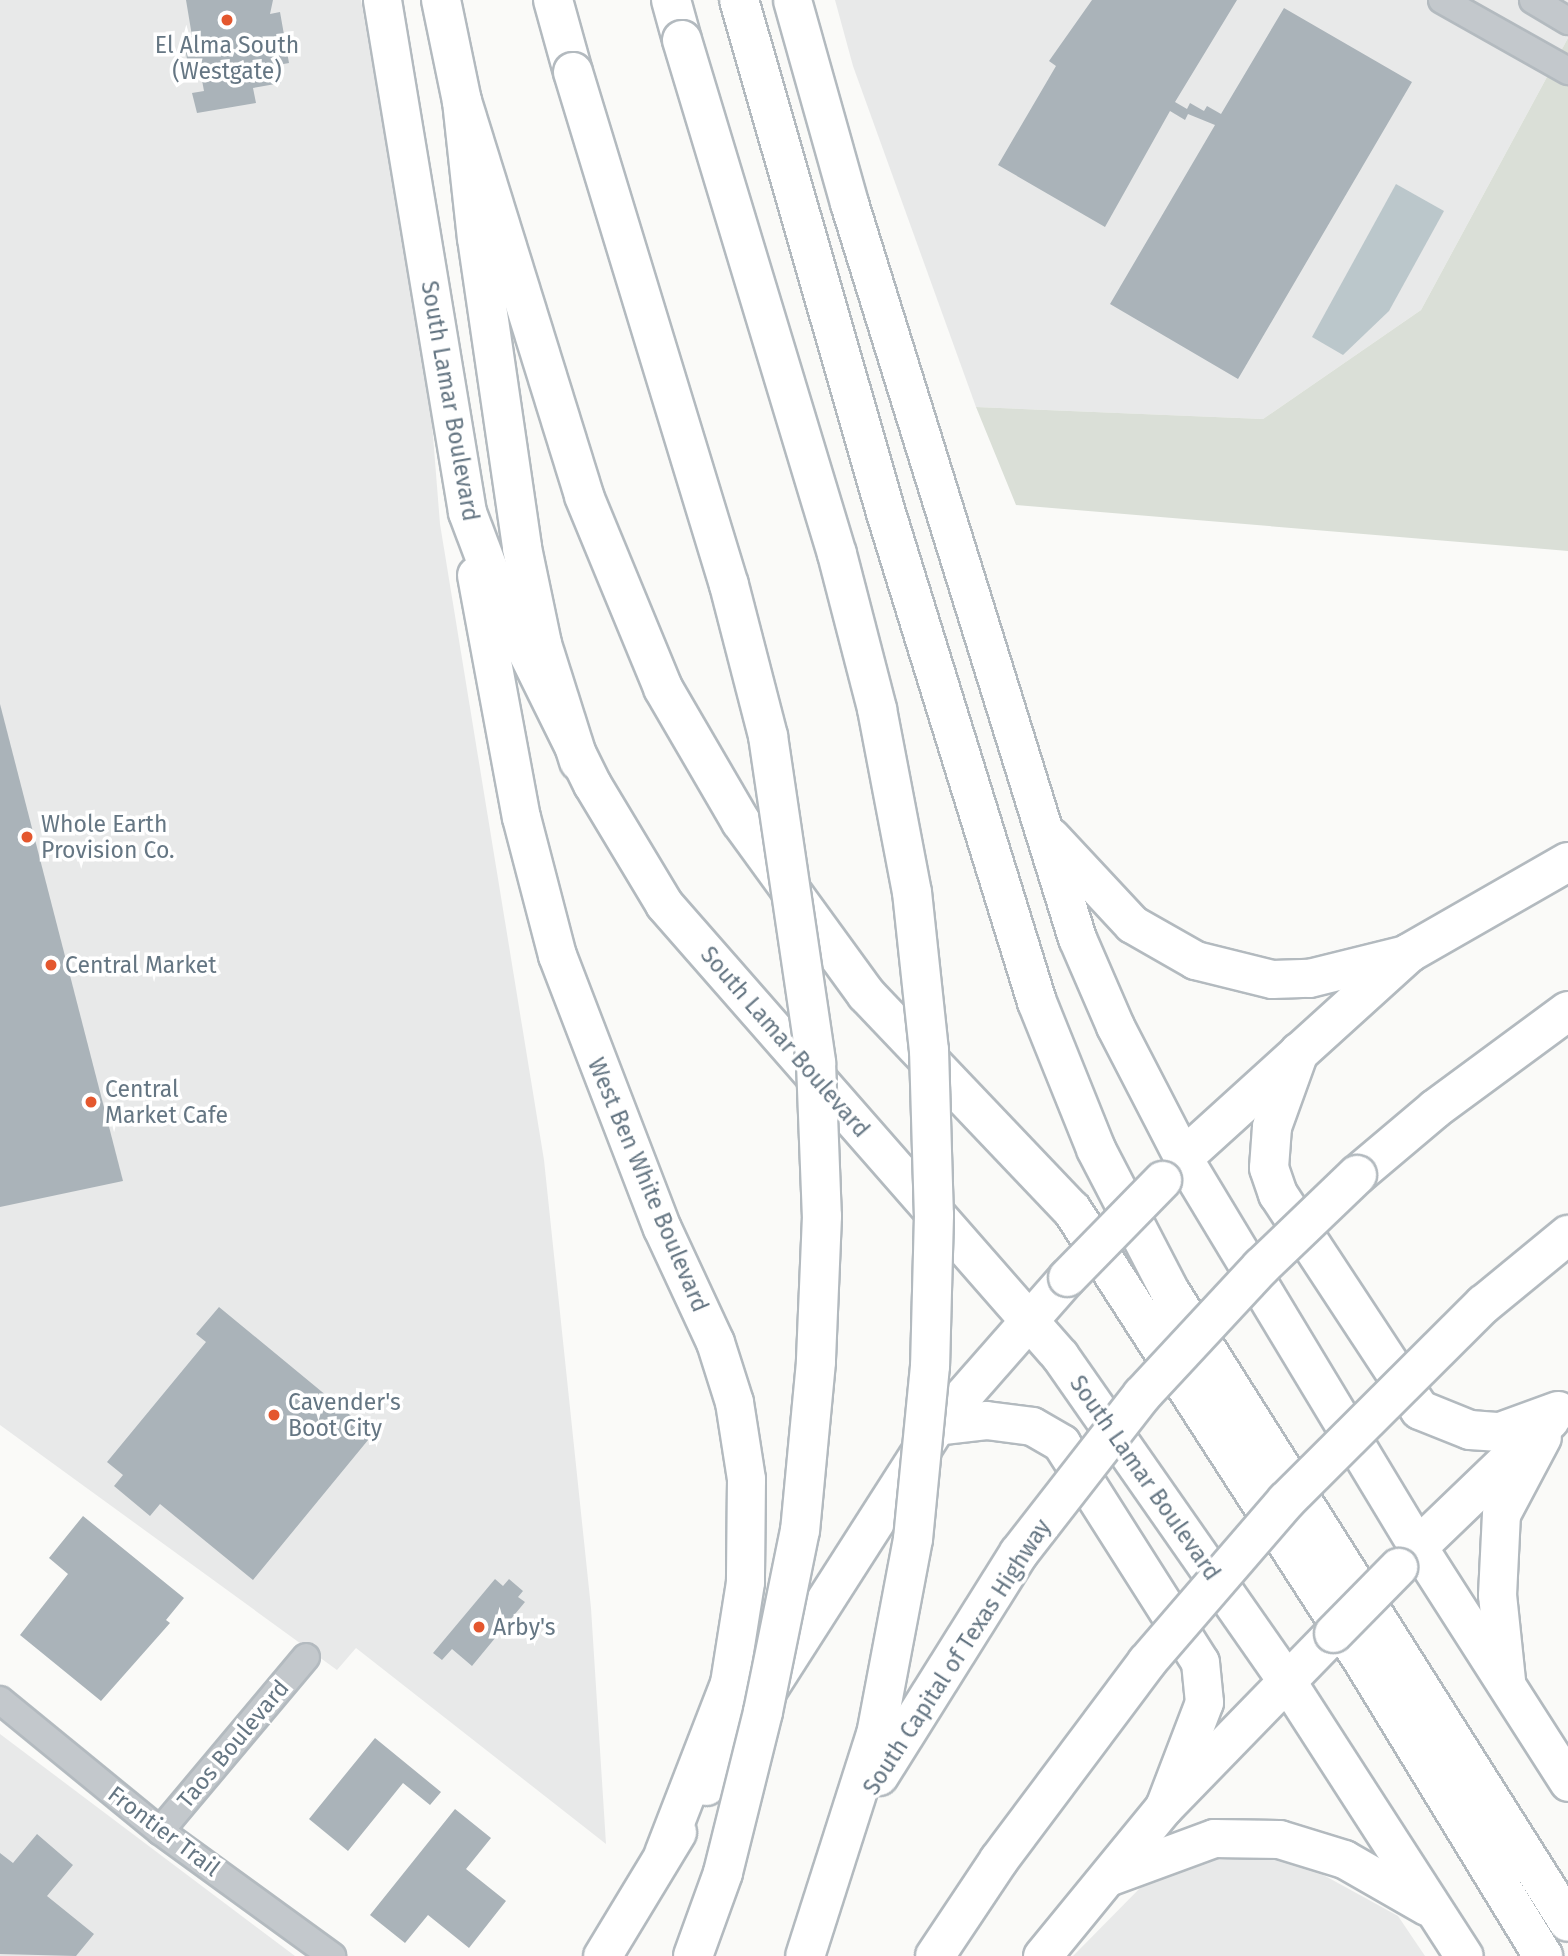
<!DOCTYPE html>
<html>
<head>
<meta charset="utf-8">
<style>
	body { margin:0 }
	#map { position:relative; width:1568px; height:1956px; overflow:hidden; background:#fafaf8; font-family:"Fira Sans",sans-serif }
	div>[style] { position:absolute }
	.built>* { inset:0; background:#e8e9e9 }
	.green>* { inset:0; background:#dadfd7 }
	.water>* { inset:0; background:#bbc7cb }
	.building>* { inset:0; background:#aab3b9 }
	.roads { filter:drop-shadow(2px 0 #b3babf) drop-shadow(-2px 0 #b3babf) drop-shadow(0 2px #b3babf) drop-shadow(0 -2px #b3babf) }
	.minor>* { height:26px; margin:-13px; padding:0 13px; transform-origin:13px; border-radius:13px; background:#c3c8cc }
	.secondary>* { height:37px; margin:-18.5px; padding:0 18.5px; transform-origin:18.5px; border-radius:18.5px; background:#fff }
	.motorway>* { height:38px; margin:-19px; padding:0 19px; transform-origin:19px; border-radius:19px; background:#fff }
	.bridges { filter:drop-shadow(2px 0 #b3babf) drop-shadow(-2px 0 #b3babf) drop-shadow(0 2px #b3babf) drop-shadow(0 -2px #b3babf) }
	.secondary-bridge>* { height:37px; margin:-18.5px; padding:0 18.5px; transform-origin:18.5px; border-radius:18.5px; background:#fff }
	.motorway-bridge>* { height:38px; margin:-19px; padding:0 19px; transform-origin:19px; border-radius:19px; background:#fff }
	.dots>* { width:19px; height:19px; translate:-50% -50%; box-sizing:border-box; border:4px solid #fff; border-radius:50% }
	span { translate:-50% -50%; white-space:nowrap; text-align:center; line-height:1.15; -webkit-text-stroke:7px #fff; paint-order:stroke }
	.poi-label { font-size:23px; color:#657683 }
	.left { translate:0 -50%; text-align:left }
	.street-label { font-size:23px; color:#657683 }
</style>
</head>
<body>
<div id="map">
	<div class="built">
		<div style="clip-path:polygon(0 0,361px 0,430px 398px,440px 524px,544px 1160px,591px 1608px,606px 1844px,356px 1648px,337px 1670px,0 1425px)"></div>
		<div style="clip-path:polygon(835px 0,1568px 0,1568px 38px,1421px 310px,1263px 419px,976px 407px,853px 66px)"></div>
		<div style="clip-path:polygon(0 1734px,295px 1956px,0 1956px)"></div>
		<div style="clip-path:polygon(1287px 1855px,1398px 1916px,1425px 1956px,1073px 1956px,1143px 1885px,1202px 1858px)"></div>
	</div>
	<div class="green">
		<div style="clip-path:polygon(1568px 38px,1568px 551px,1016px 505px,976px 407px,1263px 419px,1421px 310px)"></div>
	</div>
	<div class="water">
		<div style="clip-path:polygon(1396px 184px,1444px 211px,1389px 311px,1343px 355px,1312px 337px)"></div>
	</div>
	<div class="building">
		<div style="clip-path:polygon(186px 0,273px 0,270px 14px,280px 12px,289px 63px,278px 65px,281px 83px,253px 88px,256px 103px,197px 113px,192px 93px,204px 91px,201px 75px,190px 77px,185px 47px,189px 46px,187px 37px,192px 36px)"></div>
		<div style="clip-path:polygon(1092px 0,1237px 0,1175px 102px,1187px 109px,1190px 103px,1204px 111px,1207px 106px,1221px 114px,1284px 8px,1412px 82px,1238px 379px,1110px 304px,1215px 125px,1188px 114px,1185px 120px,1170px 111px,1105px 227px,998px 165px,1056px 66px,1049px 61px)"></div>
		<div style="clip-path:polygon(0 704px,123px 1181px,0 1207px)"></div>
		<div style="clip-path:polygon(219px 1307px,373px 1434px,253px 1580px,160px 1504px,150px 1516px,114px 1486px,123px 1475px,107px 1462px,206px 1342px,196px 1334px)"></div>
		<div style="clip-path:polygon(83px 1516px,184px 1598px,166px 1620px,170px 1623px,101px 1701px,20px 1635px,68px 1574px,49px 1558px)"></div>
		<div style="clip-path:polygon(495px 1579px,503px 1586px,509px 1579px,523px 1591px,518px 1597px,525px 1602px,472px 1666px,452px 1649px,442px 1660px,433px 1653px)"></div>
		<div style="clip-path:polygon(375px 1738px,441px 1792px,430px 1805px,403px 1783px,348px 1851px,309px 1819px)"></div>
		<div style="clip-path:polygon(455px 1809px,491px 1838px,466px 1869px,506px 1901px,469px 1948px,428px 1915px,405px 1943px,370px 1915px)"></div>
		<div style="clip-path:polygon(37px 1834px,73px 1865px,47px 1896px,94px 1934px,76px 1956px,0 1954px,0 1853px,13px 1863px)"></div>
	</div>
	<div class="roads">
		<div class="minor">
			<div style="left:1442px;top:0;width:145px;rotate:29.4deg"></div>
			<div style="left:1533px;top:0;width:41px;rotate:31deg"></div>
			<div style="left:0;top:1700px;width:207px;rotate:39.3deg"></div>
			<div style="left:160px;top:1831px;width:213px;rotate:36deg"></div>
			<div style="left:160px;top:1831px;width:227px;rotate:-50deg"></div>
		</div>
		<div class="secondary">
			<div style="left:382px;top:0;width:519px;rotate:80.57deg"></div>
			<div style="left:467px;top:512px;width:88px;rotate:69.3deg"></div>
			<div style="left:498px;top:594px;width:212px;rotate:63.7deg"></div>
			<div style="left:592px;top:784px;width:140px;rotate:59deg"></div>
			<div style="left:664px;top:904px;width:601px;rotate:48.78deg"></div>
			<div style="left:1060px;top:1356px;width:395px;rotate:55.1deg"></div>
			<div style="left:1286px;top:1680px;width:328px;rotate:57.2deg"></div>
			<div style="left:792px;top:0;width:211px;rotate:74.3deg"></div>
			<div style="left:849px;top:203px;width:770px;rotate:72.77deg"></div>
			<div style="left:1077px;top:938px;width:96px;rotate:66.6deg"></div>
			<div style="left:1115px;top:1026px;width:148px;rotate:62.7deg"></div>
			<div style="left:1183px;top:1158px;width:454px;rotate:58.9deg"></div>
			<div style="left:1418px;top:1547px;width:279px;rotate:57.4deg"></div>
			<div style="left:476px;top:575px;width:246px;rotate:79.5deg"></div>
			<div style="left:521px;top:817px;width:143px;rotate:75.4deg"></div>
			<div style="left:557px;top:955px;width:292px;rotate:69deg"></div>
			<div style="left:662px;top:1228px;width:126px;rotate:65.1deg"></div>
			<div style="left:715px;top:1342px;width:63px;rotate:72.4deg"></div>
			<div style="left:734px;top:1402px;width:78px;rotate:81.1deg"></div>
			<div style="left:746px;top:1479px;width:103px;rotate:90.6deg"></div>
			<div style="left:745px;top:1582px;width:102px;rotate:99deg"></div>
			<div style="left:729px;top:1683px;width:182px;rotate:111.2deg"></div>
			<div style="left:1051px;top:837px;width:119px;rotate:47deg"></div>
			<div style="left:1132px;top:924px;width:73px;rotate:29.7deg"></div>
			<div style="left:1195px;top:960px;width:79px;rotate:13.9deg"></div>
			<div style="left:1272px;top:979px;width:37px;rotate:-2deg"></div>
			<div style="left:1309px;top:978px;width:103px;rotate:-14deg"></div>
			<div style="left:936px;top:1426px;width:50px;rotate:-6.8deg"></div>
			<div style="left:986px;top:1420px;width:46px;rotate:7.4deg"></div>
			<div style="left:1032px;top:1426px;width:34px;rotate:30deg"></div>
			<div style="left:1061px;top:1443px;width:259px;rotate:57.6deg"></div>
			<div style="left:1200px;top:1662px;width:40px;rotate:84.3deg"></div>
			<div style="left:1204px;top:1702px;width:112px;rotate:110.9deg"></div>
			<div style="left:1506px;top:1680px;width:85px;rotate:-96deg"></div>
			<div style="left:1497px;top:1595px;width:81px;rotate:-87.2deg"></div>
			<div style="left:1501px;top:1514px;width:87px;rotate:-62deg"></div>
			<div style="left:706px;top:1786px;width:427px;rotate:-57.4deg"></div>
			<div style="left:936px;top:1426px;width:198px;rotate:-48.7deg"></div>
			<div style="left:1108px;top:1877px;width:113px;rotate:-20.2deg"></div>
			<div style="left:1214px;top:1838px;width:65px;rotate:0.9deg"></div>
			<div style="left:1279px;top:1839px;width:68px;rotate:17.1deg"></div>
			<div style="left:1344px;top:1859px;width:95px;rotate:29.8deg"></div>
			<div style="left:602px;top:1956px;width:145px;rotate:-58.8deg"></div>
			<div style="left:1042px;top:1956px;width:193px;rotate:-50.7deg"></div>
			<div style="left:1164px;top:1807px;width:243px;rotate:-45.8deg"></div>
		</div>
		<div class="motorway">
			<div style="left:441px;top:0;width:103px;rotate:78.3deg"></div>
			<div style="left:462px;top:101px;width:138px;rotate:83.8deg"></div>
			<div style="left:477px;top:238px;width:313px;rotate:81.7deg"></div>
			<div style="left:522px;top:548px;width:98px;rotate:78.2deg"></div>
			<div style="left:542px;top:644px;width:123px;rotate:72.5deg"></div>
			<div style="left:553px;top:0;width:75px;rotate:74.5deg"></div>
			<div style="left:671px;top:0;width:41px;rotate:74.6deg"></div>
			<div style="left:739px;top:0;width:534px;rotate:74.01deg"></div>
			<div style="left:886px;top:513px;width:512px;rotate:72.84deg"></div>
			<div style="left:1037px;top:1002px;width:158px;rotate:68.1deg"></div>
			<div style="left:1096px;top:1149px;width:159px;rotate:62.6deg"></div>
			<div style="left:1169px;top:1290px;width:747px;rotate:57.73deg"></div>
			<div style="left:462px;top:101px;width:413px;rotate:72.8deg"></div>
			<div style="left:584px;top:496px;width:208px;rotate:67.6deg"></div>
			<div style="left:663px;top:688px;width:155px;rotate:59.8deg"></div>
			<div style="left:741px;top:822px;width:213px;rotate:54deg"></div>
			<div style="left:866px;top:994px;width:298px;rotate:46.4deg"></div>
			<div style="left:1072px;top:1210px;width:537px;rotate:57.17deg"></div>
			<div style="left:1363px;top:1661px;width:346px;rotate:58.6deg"></div>
			<div style="left:1299px;top:1052px;width:80px;rotate:109.8deg"></div>
			<div style="left:1272px;top:1127px;width:41px;rotate:94.2deg"></div>
			<div style="left:1269px;top:1168px;width:28px;rotate:71deg"></div>
			<div style="left:1278px;top:1194px;width:258px;rotate:56.7deg"></div>
			<div style="left:1420px;top:1410px;width:54px;rotate:21.8deg"></div>
			<div style="left:1470px;top:1430px;width:30px;rotate:4deg"></div>
			<div style="left:1500px;top:1432px;width:62px;rotate:-19.9deg"></div>
			<div style="left:1183px;top:1158px;width:305px;rotate:-42.2deg"></div>
			<div style="left:1409px;top:953px;width:183px;rotate:-29.8deg"></div>
			<div style="left:1357px;top:1175px;width:102px;rotate:-40.2deg"></div>
			<div style="left:1435px;top:1109px;width:165px;rotate:-36.4deg"></div>
			<div style="left:1418px;top:1547px;width:183px;rotate:-43.9deg"></div>
		</div>
	</div>
	<div class="bridges">
		<div class="secondary-bridge">
			<div style="left:1067px;top:1277px;width:136px;rotate:-45.6deg"></div>
			<div style="left:1333px;top:1633px;width:93px;rotate:-45.4deg"></div>
		</div>
		<div class="motorway-bridge">
			<div style="left:682px;top:40px;width:537px;rotate:73.22deg"></div>
			<div style="left:837px;top:554px;width:160px;rotate:75.5deg"></div>
			<div style="left:877px;top:709px;width:186px;rotate:79.2deg"></div>
			<div style="left:912px;top:892px;width:159px;rotate:83.9deg"></div>
			<div style="left:929px;top:1050px;width:165px;rotate:88.3deg"></div>
			<div style="left:934px;top:1215px;width:151px;rotate:91.5deg"></div>
			<div style="left:930px;top:1366px;width:174px;rotate:95.6deg"></div>
			<div style="left:913px;top:1539px;width:198px;rotate:100.7deg"></div>
			<div style="left:876px;top:1734px;width:233px;rotate:107.7deg"></div>
			<div style="left:573px;top:72px;width:536px;rotate:73.09deg"></div>
			<div style="left:729px;top:585px;width:156px;rotate:75.5deg"></div>
			<div style="left:768px;top:736px;width:331px;rotate:81.6deg"></div>
			<div style="left:816px;top:1063px;width:153px;rotate:87.8deg"></div>
			<div style="left:822px;top:1216px;width:146px;rotate:92.4deg"></div>
			<div style="left:816px;top:1362px;width:169px;rotate:95.4deg"></div>
			<div style="left:800px;top:1530px;width:186px;rotate:101.5deg"></div>
			<div style="left:763px;top:1712px;width:166px;rotate:104deg"></div>
			<div style="left:723px;top:1873px;width:88px;rotate:109.9deg"></div>
			<div style="left:879px;top:1776px;width:263px;rotate:-57.9deg"></div>
			<div style="left:1019px;top:1553px;width:200px;rotate:-52.1deg"></div>
			<div style="left:1142px;top:1395px;width:175px;rotate:-47.1deg"></div>
			<div style="left:1261px;top:1267px;width:133px;rotate:-43.8deg"></div>
			<div style="left:935px;top:1956px;width:115px;rotate:-56.3deg"></div>
			<div style="left:999px;top:1860px;width:247px;rotate:-53.2deg"></div>
			<div style="left:1147px;top:1662px;width:213px;rotate:-49.2deg"></div>
			<div style="left:1286px;top:1501px;width:279px;rotate:-44.9deg"></div>
			<div style="left:1484px;top:1304px;width:109px;rotate:-39.4deg"></div>
		</div>
	</div>
	<div class="dots">
		<div style="left:227px;top:20px;background:#e4572e"></div>
		<div style="left:27px;top:837px;background:#e4572e"></div>
		<div style="left:51px;top:965px;background:#e4572e"></div>
		<div style="left:91px;top:1102px;background:#e4572e"></div>
		<div style="left:274px;top:1415px;background:#e4572e"></div>
		<div style="left:479px;top:1627px;background:#e4572e"></div>
	</div>
	<div class="poi-label">
		<span style="left:227px;top:58px">El Alma South<br>(Westgate)</span>
		<span class="left" style="left:41px;top:837px">Whole Earth<br>Provision Co.</span>
		<span class="left" style="left:65px;top:965px">Central Market</span>
		<span class="left" style="left:105px;top:1102px">Central<br>Market Cafe</span>
		<span class="left" style="left:288px;top:1415px">Cavender's<br>Boot City</span>
		<span class="left" style="left:493px;top:1627px">Arby's</span>
	</div>
	<div class="street-label">
		<span style="left:450px;top:401px;rotate:80deg">South Lamar Boulevard</span>
		<span style="left:785px;top:1042px;rotate:49deg">South Lamar Boulevard</span>
		<span style="left:648px;top:1185px;rotate:67deg">West Ben White Boulevard</span>
		<span style="left:1145px;top:1478px;rotate:55deg">South Lamar Boulevard</span>
		<span style="left:957px;top:1657px;rotate:-57deg">South Capital of Texas Highway</span>
		<span style="left:233px;top:1744px;rotate:-50deg">Taos Boulevard</span>
		<span style="left:164px;top:1831px;rotate:37deg">Frontier Trail</span>
	</div>
</div>
</body>
</html>
